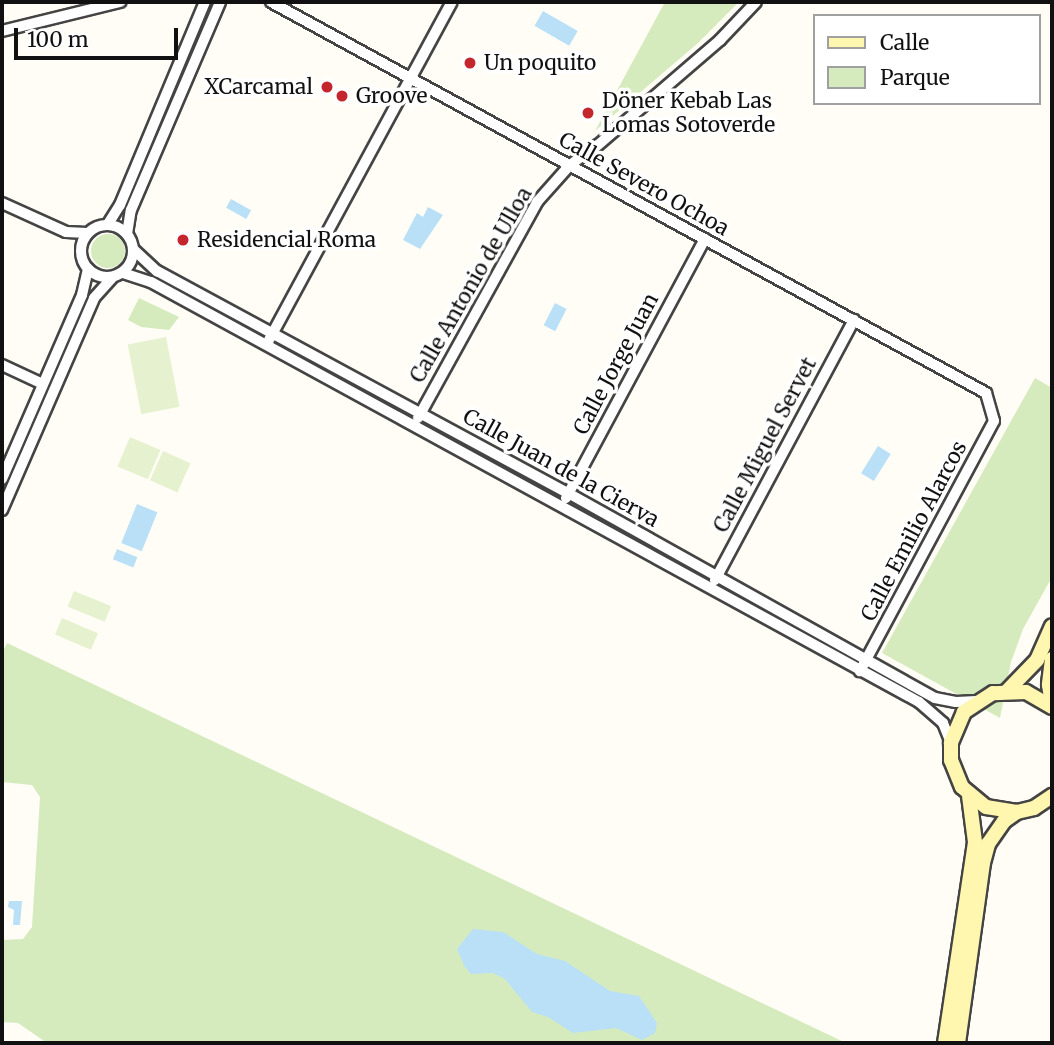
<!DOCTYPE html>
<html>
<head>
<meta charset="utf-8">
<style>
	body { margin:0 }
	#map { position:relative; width:1054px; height:1045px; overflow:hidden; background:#fffdf5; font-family:Merriweather,serif }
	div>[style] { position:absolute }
	.green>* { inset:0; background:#d5ebbd }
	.round { border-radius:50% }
	.pitch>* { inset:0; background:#e6f2cf; transform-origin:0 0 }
	.water>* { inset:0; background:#b9e0f7; transform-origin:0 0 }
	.roads { filter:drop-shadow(2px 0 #444) drop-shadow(-2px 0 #444) drop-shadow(0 2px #444) drop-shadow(0 -2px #444) }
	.street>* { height:10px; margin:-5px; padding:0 5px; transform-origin:5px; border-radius:5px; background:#fff }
	.street>.ring { margin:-5px; padding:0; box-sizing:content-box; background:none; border:10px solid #fff; border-radius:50% }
	.secondary>* { height:14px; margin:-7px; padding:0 7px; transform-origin:7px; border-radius:7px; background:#fff6b0 }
	.dots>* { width:19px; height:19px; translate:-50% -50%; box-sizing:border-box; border:4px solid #fff; border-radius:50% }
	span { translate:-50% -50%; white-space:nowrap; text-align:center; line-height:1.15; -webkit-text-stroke:7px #fff; paint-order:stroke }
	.poi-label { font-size:21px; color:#111 }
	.left { translate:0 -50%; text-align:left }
	.right { translate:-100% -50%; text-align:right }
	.street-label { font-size:21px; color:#111 }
	.frame { position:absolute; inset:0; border:4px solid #111; pointer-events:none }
	.legend { position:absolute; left:813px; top:14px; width:228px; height:91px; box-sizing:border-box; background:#fff; border:2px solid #a0a0a0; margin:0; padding:9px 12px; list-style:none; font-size:21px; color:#111 }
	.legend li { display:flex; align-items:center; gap:14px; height:35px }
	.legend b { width:35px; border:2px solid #a0a0a0 }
	.scale { position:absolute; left:14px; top:28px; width:164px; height:32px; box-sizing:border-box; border:4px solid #111; border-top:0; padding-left:9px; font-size:21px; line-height:24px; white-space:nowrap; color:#111; -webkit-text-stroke:5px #fff; paint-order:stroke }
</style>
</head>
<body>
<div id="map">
	<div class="green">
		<div style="clip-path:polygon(665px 2px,739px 2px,698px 43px,595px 131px)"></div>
		<div class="round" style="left:91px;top:234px;width:34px;height:34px"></div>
		<div style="clip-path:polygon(139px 298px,179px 317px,169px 330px,141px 327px,128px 320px)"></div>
		<div style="clip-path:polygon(1035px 378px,1052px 388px,1052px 577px,1023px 629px,1011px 662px,1000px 718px,882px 653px)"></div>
		<div style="clip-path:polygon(7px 643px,846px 1043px,47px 1043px,18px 1023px,2px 1022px,2px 940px,23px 939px,32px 927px,40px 797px,32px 785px,2px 782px,2px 654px)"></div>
	</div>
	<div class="pitch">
		<div style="left:166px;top:337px;width:71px;height:39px;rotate:79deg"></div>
		<div style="left:130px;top:437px;width:33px;height:32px;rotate:23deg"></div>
		<div style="left:163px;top:451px;width:30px;height:32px;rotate:24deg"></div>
		<div style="left:74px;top:591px;width:40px;height:17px;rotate:22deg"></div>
		<div style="left:62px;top:618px;width:39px;height:18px;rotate:23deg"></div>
	</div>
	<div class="water">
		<div style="left:543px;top:11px;width:40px;height:17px;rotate:30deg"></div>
		<div style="left:231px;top:199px;width:23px;height:10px;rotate:29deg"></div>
		<div style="clip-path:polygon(428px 207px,443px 215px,420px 249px,403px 240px,417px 213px,423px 217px)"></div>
		<div style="left:555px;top:303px;width:13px;height:25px;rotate:27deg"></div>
		<div style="left:878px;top:446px;width:15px;height:32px;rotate:32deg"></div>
		<div style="left:137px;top:504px;width:22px;height:42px;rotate:22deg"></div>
		<div style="left:117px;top:549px;width:22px;height:11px;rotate:22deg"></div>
		<div style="clip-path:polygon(9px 901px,22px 901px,20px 925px,13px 925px,14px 910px,8px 907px)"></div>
		<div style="clip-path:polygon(473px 929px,503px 932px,537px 954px,565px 961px,610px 991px,639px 996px,657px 1023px,655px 1033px,642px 1040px,616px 1028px,573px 1033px,548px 1017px,532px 1012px,505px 979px,493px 973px,471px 974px,465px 967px,457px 949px)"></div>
	</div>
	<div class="roads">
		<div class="street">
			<div style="left:271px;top:2px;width:815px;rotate:28.67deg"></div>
			<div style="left:986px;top:393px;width:29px;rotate:74deg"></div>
			<div style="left:994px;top:421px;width:284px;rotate:118.2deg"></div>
			<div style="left:2px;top:31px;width:122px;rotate:-13.8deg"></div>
			<div style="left:2px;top:203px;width:70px;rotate:24.4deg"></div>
			<div style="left:66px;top:232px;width:21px;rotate:3deg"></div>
			<div style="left:108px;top:224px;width:22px;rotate:-58deg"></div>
			<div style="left:120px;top:205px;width:220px;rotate:-67.3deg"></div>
			<div class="ring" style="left:81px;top:225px;width:42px;height:42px"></div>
			<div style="left:127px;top:234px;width:24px;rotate:-81deg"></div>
			<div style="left:131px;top:210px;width:226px;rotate:-66.8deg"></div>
			<div style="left:133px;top:249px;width:33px;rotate:43deg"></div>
			<div style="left:157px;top:271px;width:467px;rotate:28.4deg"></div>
			<div style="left:568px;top:493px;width:420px;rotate:29.2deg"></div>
			<div style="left:935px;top:698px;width:21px;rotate:11deg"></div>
			<div style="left:956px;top:702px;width:21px;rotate:-3deg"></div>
			<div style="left:123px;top:273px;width:29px;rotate:18deg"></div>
			<div style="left:151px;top:282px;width:875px;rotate:28.67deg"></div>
			<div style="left:919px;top:702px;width:32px;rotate:41deg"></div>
			<div style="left:943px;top:723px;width:22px;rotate:68deg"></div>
			<div style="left:269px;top:340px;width:384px;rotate:-61.6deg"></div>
			<div style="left:2px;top:365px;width:45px;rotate:24.9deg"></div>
			<div style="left:418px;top:418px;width:247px;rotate:-61.1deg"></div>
			<div style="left:537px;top:202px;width:50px;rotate:-48.3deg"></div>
			<div style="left:570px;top:165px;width:34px;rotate:-36deg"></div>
			<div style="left:598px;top:145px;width:161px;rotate:-40.7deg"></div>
			<div style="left:720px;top:40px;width:52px;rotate:-46.5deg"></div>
			<div style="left:2px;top:479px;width:201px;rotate:-66.5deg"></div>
			<div style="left:82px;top:295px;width:27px;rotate:-77deg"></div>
			<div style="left:566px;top:498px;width:294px;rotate:-61.8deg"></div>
			<div style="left:2px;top:510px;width:231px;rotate:-66.5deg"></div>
			<div style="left:94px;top:298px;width:28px;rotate:-48deg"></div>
			<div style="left:715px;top:580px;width:295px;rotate:-61.9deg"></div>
		</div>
		<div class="secondary">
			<div style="left:1052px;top:659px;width:26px;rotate:97deg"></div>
			<div style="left:1049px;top:685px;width:20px;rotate:81deg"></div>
			<div style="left:1007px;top:691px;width:43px;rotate:-45.9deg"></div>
			<div style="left:1037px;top:660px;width:37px;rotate:-66deg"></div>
			<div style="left:1052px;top:707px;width:30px;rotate:-150deg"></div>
			<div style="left:1026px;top:692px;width:33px;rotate:178deg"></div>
			<div style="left:993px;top:693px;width:35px;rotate:147deg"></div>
			<div style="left:964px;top:712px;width:34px;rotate:113deg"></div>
			<div style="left:951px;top:743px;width:17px;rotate:90deg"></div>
			<div style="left:951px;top:760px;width:29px;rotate:68deg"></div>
			<div style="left:962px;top:787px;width:31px;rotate:40deg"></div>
			<div style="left:986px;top:807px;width:31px;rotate:9deg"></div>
			<div style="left:1017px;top:812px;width:17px;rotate:-13deg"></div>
			<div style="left:1034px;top:808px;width:22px;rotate:-34deg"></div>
			<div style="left:945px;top:1043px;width:203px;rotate:-81.5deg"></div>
			<div style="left:975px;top:842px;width:46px;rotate:-97.4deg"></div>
			<div style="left:958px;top:1043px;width:182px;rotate:-82.1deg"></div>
			<div style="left:983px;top:863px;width:20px;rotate:-75deg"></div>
			<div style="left:988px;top:844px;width:28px;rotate:-55deg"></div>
			<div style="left:1004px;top:821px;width:16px;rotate:-35deg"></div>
		</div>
	</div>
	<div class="dots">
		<div style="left:470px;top:63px;background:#c4262e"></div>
		<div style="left:327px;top:87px;background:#c4262e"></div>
		<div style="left:342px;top:96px;background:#c4262e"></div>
		<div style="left:588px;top:113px;background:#c4262e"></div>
		<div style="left:183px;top:240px;background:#c4262e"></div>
	</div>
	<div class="poi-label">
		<span class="left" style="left:484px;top:63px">Un poquito</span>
		<span class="right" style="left:313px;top:87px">XCarcamal</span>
		<span class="left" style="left:356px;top:96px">Groove</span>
		<span class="left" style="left:602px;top:113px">Döner Kebab Las<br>Lomas Sotoverde</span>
		<span class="left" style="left:197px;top:240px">Residencial Roma</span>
	</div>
	<div class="street-label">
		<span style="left:644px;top:184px;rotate:29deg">Calle Severo Ochoa</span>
		<span style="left:471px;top:285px;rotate:-60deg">Calle Antonio de Ulloa</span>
		<span style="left:616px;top:364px;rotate:-62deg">Calle Jorge Juan</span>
		<span style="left:765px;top:445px;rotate:-62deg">Calle Miguel Servet</span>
		<span style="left:561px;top:468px;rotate:29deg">Calle Juan de la Cierva</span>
		<span style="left:914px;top:531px;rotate:-62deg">Calle Emilio Alarcos</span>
	</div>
	<div class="frame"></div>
	<ul class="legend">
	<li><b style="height:9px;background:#fff6b0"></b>Calle</li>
	<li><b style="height:19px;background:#d5ebbd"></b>Parque</li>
	</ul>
	<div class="scale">100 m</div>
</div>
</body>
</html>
